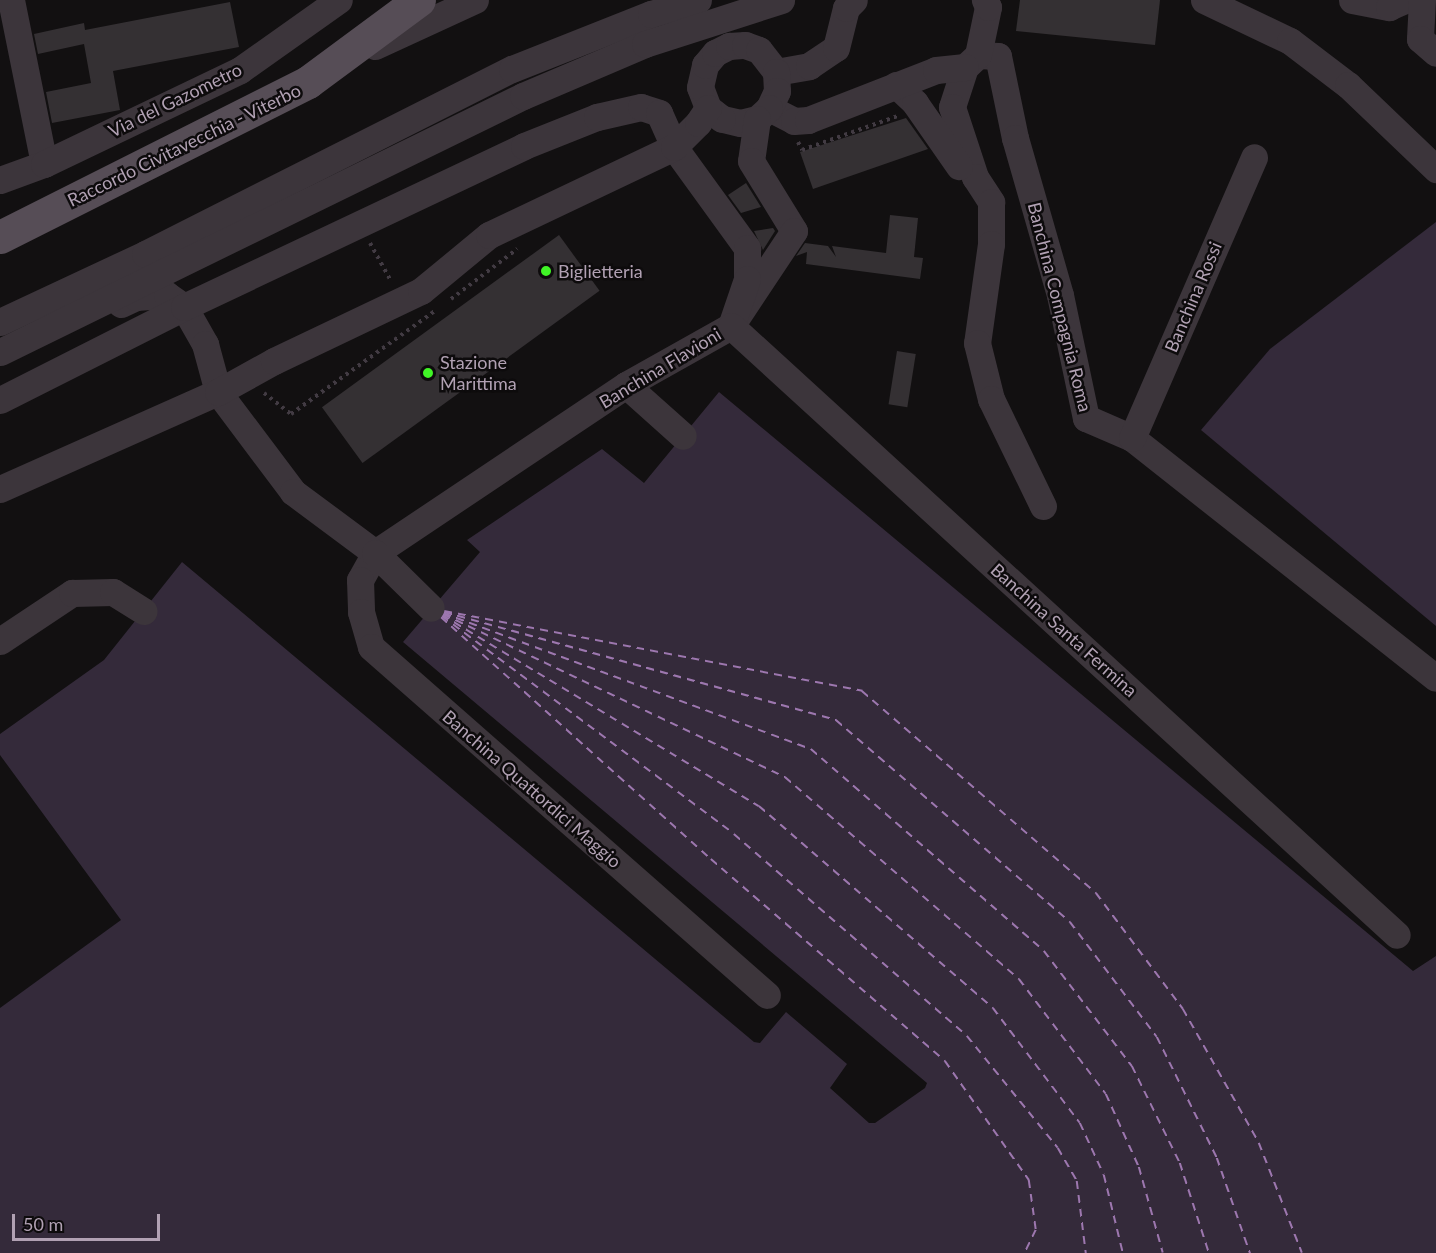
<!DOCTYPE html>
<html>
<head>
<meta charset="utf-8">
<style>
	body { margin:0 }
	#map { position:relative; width:1436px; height:1253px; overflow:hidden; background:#121011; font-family:Lato,sans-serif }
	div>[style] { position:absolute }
	.water>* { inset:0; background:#342a3a }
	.ferry>* { height:1.5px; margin-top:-0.75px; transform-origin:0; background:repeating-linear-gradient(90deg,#9d77af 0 8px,transparent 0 14px) }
	.building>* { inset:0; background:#343033; transform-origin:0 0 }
	.path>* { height:4px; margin-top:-2px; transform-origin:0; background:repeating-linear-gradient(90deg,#423b43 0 3px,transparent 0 7.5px) }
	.minor>* { height:27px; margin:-13.5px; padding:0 13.5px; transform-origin:13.5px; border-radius:13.5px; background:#3c353b }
	.major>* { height:33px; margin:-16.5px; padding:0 16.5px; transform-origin:16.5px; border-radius:16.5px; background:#564d56 }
	.dots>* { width:16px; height:16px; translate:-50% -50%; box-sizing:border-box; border:3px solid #0d0b0c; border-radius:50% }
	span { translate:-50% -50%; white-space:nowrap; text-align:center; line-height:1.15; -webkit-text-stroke:5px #0d0b0c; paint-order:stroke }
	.street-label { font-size:18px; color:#b1a1b3 }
	.poi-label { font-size:18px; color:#b1a1b3 }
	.left { translate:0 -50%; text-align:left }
	.scale { position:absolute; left:12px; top:1214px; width:148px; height:27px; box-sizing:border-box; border:3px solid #b1a1b3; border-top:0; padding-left:8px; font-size:18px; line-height:21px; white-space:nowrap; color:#b1a1b3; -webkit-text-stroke:4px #0d0b0c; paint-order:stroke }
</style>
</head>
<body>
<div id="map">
	<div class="water">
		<div style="clip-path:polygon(1436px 222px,1436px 626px,1201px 430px,1270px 349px)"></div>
		<div style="clip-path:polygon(719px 392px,1413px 971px,1436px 956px,1436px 1253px,0 1253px,0 1008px,121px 920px,0 755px,0 734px,104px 660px,182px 562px,754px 1042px,760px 1043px,786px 1012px,847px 1064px,830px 1088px,869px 1123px,875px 1123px,925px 1088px,927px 1083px,403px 642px,480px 552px,467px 540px,602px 449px,644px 483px)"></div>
	</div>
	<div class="ferry">
		<div style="left:444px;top:611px;width:426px;rotate:10.8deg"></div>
		<div style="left:862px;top:691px;width:309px;rotate:40.8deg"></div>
		<div style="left:1096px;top:893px;width:145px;rotate:53.1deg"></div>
		<div style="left:1183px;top:1009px;width:154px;rotate:60.4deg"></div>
		<div style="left:1259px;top:1143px;width:118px;rotate:68.6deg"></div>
		<div style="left:444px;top:612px;width:407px;rotate:15.4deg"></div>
		<div style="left:836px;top:720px;width:309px;rotate:40.8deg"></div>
		<div style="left:1070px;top:922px;width:144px;rotate:52.9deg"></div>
		<div style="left:1157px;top:1037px;width:135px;rotate:63.6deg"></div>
		<div style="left:1217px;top:1158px;width:101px;rotate:70.8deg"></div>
		<div style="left:443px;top:613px;width:392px;rotate:20.3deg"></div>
		<div style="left:811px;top:749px;width:308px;rotate:40.9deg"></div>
		<div style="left:1044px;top:951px;width:145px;rotate:52.6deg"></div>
		<div style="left:1132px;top:1066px;width:108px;rotate:63.7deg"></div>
		<div style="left:1180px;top:1163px;width:95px;rotate:72.1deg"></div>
		<div style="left:443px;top:614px;width:379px;rotate:25.5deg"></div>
		<div style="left:785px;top:777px;width:309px;rotate:40.8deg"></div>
		<div style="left:1019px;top:979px;width:144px;rotate:52.9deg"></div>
		<div style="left:1106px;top:1094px;width:80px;rotate:65.7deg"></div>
		<div style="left:1139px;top:1167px;width:89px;rotate:74.4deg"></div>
		<div style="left:442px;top:615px;width:370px;rotate:31.1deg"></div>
		<div style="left:759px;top:806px;width:309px;rotate:40.8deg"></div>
		<div style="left:993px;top:1008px;width:144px;rotate:52.9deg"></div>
		<div style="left:1080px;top:1123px;width:57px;rotate:65.2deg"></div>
		<div style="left:1104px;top:1175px;width:80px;rotate:76.3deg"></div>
		<div style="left:442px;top:616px;width:364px;rotate:36.7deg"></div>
		<div style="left:734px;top:834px;width:308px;rotate:40.9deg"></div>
		<div style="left:967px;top:1036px;width:144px;rotate:50.9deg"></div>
		<div style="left:1058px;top:1148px;width:38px;rotate:60deg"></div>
		<div style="left:1077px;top:1181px;width:73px;rotate:82.9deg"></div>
		<div style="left:441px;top:617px;width:363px;rotate:41.9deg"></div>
		<div style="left:711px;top:859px;width:309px;rotate:40.8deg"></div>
		<div style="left:945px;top:1061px;width:146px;rotate:54.8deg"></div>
		<div style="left:1029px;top:1180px;width:50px;rotate:82deg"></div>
		<div style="left:1036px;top:1230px;width:25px;rotate:116deg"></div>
	</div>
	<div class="building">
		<div style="clip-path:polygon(1020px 0,1160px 0,1155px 45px,1016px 31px)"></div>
		<div style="clip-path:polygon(230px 2px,239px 47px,113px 71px,120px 110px,52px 123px,46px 92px,91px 83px,84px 44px,38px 54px,34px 34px,84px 23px,85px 30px)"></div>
		<div style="clip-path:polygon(906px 118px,928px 149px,813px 189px,800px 152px)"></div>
		<div style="clip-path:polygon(746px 183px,761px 207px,741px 213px,728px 195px)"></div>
		<div style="clip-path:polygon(890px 215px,918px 218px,914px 257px,923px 258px,920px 279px,806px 264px,807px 252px,796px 256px,805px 243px,828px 246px,836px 257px,832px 246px,886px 253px)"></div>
		<div style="clip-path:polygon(773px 228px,775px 231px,763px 250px,754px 231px)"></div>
		<div style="left:559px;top:235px;width:69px;height:293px;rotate:54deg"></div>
		<div style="left:897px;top:351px;width:19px;height:54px;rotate:9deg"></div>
	</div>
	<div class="path">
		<div style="left:798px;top:142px;width:9px;rotate:63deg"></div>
		<div style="left:802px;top:150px;width:102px;rotate:-19.5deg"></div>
		<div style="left:370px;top:243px;width:43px;rotate:61.1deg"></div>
		<div style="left:451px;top:299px;width:83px;rotate:-37.1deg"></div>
		<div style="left:264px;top:393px;width:34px;rotate:38deg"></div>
		<div style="left:291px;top:414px;width:177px;rotate:-35.6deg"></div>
	</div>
	<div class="minor">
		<div style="left:11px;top:0;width:167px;rotate:78.6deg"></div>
		<div style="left:1204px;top:0;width:95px;rotate:25.5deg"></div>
		<div style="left:1290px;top:41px;width:73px;rotate:37.2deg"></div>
		<div style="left:1348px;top:85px;width:122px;rotate:43.7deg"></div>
		<div style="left:1352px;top:0;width:38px;rotate:11deg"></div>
		<div style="left:1389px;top:7px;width:17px;rotate:-24deg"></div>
		<div style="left:1422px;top:0;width:39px;rotate:93deg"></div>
		<div style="left:1420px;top:39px;width:21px;rotate:41deg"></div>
		<div style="left:375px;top:46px;width:110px;rotate:-24.7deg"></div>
		<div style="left:978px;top:55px;width:20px;rotate:3deg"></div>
		<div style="left:998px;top:56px;width:84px;rotate:78.3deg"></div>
		<div style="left:1015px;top:138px;width:163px;rotate:74deg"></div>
		<div style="left:1060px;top:295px;width:126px;rotate:78.1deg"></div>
		<div style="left:1086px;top:418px;width:50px;rotate:23.5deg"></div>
		<div style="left:1132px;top:438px;width:387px;rotate:38.3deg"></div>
		<div style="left:978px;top:55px;width:18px;rotate:137deg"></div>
		<div style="left:965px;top:67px;width:42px;rotate:108deg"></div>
		<div style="left:952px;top:107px;width:74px;rotate:71.8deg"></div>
		<div style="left:975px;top:177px;width:30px;rotate:57deg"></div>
		<div style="left:991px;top:202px;width:42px;rotate:90deg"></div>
		<div style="left:991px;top:244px;width:100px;rotate:98deg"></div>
		<div style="left:977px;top:343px;width:58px;rotate:76deg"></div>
		<div style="left:991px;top:399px;width:119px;rotate:64.1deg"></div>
		<div style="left:978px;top:55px;width:49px;rotate:-78.2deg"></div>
		<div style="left:988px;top:7px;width:8px;rotate:-113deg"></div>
		<div style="left:776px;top:72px;width:34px;rotate:-10deg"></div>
		<div style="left:809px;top:66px;width:32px;rotate:-34deg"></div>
		<div style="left:836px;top:48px;width:41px;rotate:-76deg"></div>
		<div style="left:846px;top:8px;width:11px;rotate:-45deg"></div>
		<div style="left:896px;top:85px;width:26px;rotate:43deg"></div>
		<div style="left:915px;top:103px;width:77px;rotate:55.1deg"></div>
		<div style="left:769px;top:108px;width:28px;rotate:27deg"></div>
		<div style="left:794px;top:121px;width:14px;rotate:-4deg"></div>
		<div style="left:808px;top:120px;width:137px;rotate:-21.3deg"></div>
		<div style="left:936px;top:70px;width:29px;rotate:-6deg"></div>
		<div style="left:757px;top:119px;width:17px;rotate:167deg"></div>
		<div style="left:740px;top:123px;width:18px;rotate:-167deg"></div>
		<div style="left:722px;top:119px;width:18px;rotate:-142deg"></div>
		<div style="left:708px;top:108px;width:22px;rotate:-111deg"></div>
		<div style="left:700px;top:87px;width:23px;rotate:-77deg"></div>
		<div style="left:705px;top:65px;width:16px;rotate:-50deg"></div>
		<div style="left:715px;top:53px;width:16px;rotate:-27deg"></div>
		<div style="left:729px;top:46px;width:16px;rotate:-4deg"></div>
		<div style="left:745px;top:45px;width:15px;rotate:20deg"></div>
		<div style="left:759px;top:50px;width:28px;rotate:52deg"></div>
		<div style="left:776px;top:72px;width:19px;rotate:87deg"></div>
		<div style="left:777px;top:91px;width:19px;rotate:115deg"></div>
		<div style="left:769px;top:108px;width:16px;rotate:137deg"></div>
		<div style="left:757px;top:119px;width:42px;rotate:98.1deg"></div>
		<div style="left:751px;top:161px;width:82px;rotate:58.4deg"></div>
		<div style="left:794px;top:231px;width:114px;rotate:123.6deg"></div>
		<div style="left:731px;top:326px;width:120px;rotate:150.7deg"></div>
		<div style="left:626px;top:385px;width:302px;rotate:146.2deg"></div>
		<div style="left:375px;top:553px;width:31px;rotate:119deg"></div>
		<div style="left:360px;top:580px;width:32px;rotate:88deg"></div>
		<div style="left:361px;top:612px;width:36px;rotate:74deg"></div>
		<div style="left:371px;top:647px;width:527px;rotate:41.31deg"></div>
		<div style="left:0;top:180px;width:47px;rotate:-20deg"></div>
		<div style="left:44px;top:164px;width:217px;rotate:-25.6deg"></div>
		<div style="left:240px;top:70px;width:121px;rotate:-35.3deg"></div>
		<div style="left:121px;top:304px;width:17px;rotate:-25deg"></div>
		<div style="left:136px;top:297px;width:31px;rotate:-4deg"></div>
		<div style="left:167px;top:295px;width:21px;rotate:35deg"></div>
		<div style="left:184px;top:307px;width:43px;rotate:60.4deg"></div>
		<div style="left:205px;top:344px;width:50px;rotate:74.8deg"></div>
		<div style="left:218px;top:392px;width:125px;rotate:53.1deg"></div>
		<div style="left:293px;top:492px;width:102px;rotate:36.6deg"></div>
		<div style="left:375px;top:553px;width:78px;rotate:44.5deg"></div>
		<div style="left:0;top:322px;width:160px;rotate:-25.1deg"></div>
		<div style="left:145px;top:254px;width:411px;rotate:-26.8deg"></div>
		<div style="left:512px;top:69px;width:149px;rotate:-21.6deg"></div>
		<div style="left:651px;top:14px;width:49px;rotate:-16.6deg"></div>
		<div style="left:0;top:352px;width:582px;rotate:-26.08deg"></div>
		<div style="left:523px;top:96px;width:133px;rotate:-23.1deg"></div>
		<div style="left:645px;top:44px;width:143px;rotate:-17.9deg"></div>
		<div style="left:626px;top:385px;width:76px;rotate:41.8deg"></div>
		<div style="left:0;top:400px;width:206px;rotate:-26.8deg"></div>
		<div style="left:184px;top:307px;width:376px;rotate:-25.3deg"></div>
		<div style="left:524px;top:146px;width:79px;rotate:-21.7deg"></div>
		<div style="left:597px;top:117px;width:45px;rotate:-12.8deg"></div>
		<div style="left:641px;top:107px;width:19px;rotate:18deg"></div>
		<div style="left:659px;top:113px;width:37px;rotate:66deg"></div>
		<div style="left:674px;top:147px;width:125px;rotate:54.1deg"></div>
		<div style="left:747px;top:248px;width:31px;rotate:90deg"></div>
		<div style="left:747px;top:279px;width:50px;rotate:108.8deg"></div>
		<div style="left:731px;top:326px;width:902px;rotate:42.44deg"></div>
		<div style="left:1132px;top:438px;width:306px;rotate:-66.5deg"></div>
		<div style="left:0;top:489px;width:239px;rotate:-24deg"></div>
		<div style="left:218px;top:392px;width:64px;rotate:-29deg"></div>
		<div style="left:274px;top:361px;width:163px;rotate:-25.5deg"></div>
		<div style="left:421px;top:291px;width:88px;rotate:-39.5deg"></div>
		<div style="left:489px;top:235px;width:205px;rotate:-25.4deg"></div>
		<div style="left:674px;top:147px;width:34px;rotate:-45deg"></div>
		<div style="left:698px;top:123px;width:18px;rotate:-56deg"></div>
		<div style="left:0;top:641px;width:87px;rotate:-33.7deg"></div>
		<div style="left:72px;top:593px;width:41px;rotate:-1.4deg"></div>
		<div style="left:113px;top:592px;width:36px;rotate:32deg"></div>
	</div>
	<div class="major">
		<div style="left:0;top:237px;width:345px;rotate:-26.7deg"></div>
		<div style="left:308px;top:82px;width:138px;rotate:-36.5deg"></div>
	</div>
	<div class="dots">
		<div style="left:546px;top:271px;background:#40f426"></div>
		<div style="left:428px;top:373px;background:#40f426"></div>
	</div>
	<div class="street-label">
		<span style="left:175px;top:100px;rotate:-26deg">Via del Gazometro</span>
		<span style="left:184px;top:145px;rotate:-26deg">Raccordo Civitavecchia - Viterbo</span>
		<span style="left:1193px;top:297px;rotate:-67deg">Banchina Rossi</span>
		<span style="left:1060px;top:307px;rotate:76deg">Banchina Compagnia Roma</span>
		<span style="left:660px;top:368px;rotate:-31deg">Banchina Flavioni</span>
		<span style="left:1064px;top:630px;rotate:42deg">Banchina Santa Fermina</span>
		<span style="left:532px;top:789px;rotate:41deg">Banchina Quattordici Maggio</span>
	</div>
	<div class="poi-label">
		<span class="left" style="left:558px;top:271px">Biglietteria</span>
		<span class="left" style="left:440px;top:373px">Stazione<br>Marittima</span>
	</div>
	<div class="scale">50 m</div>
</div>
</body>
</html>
